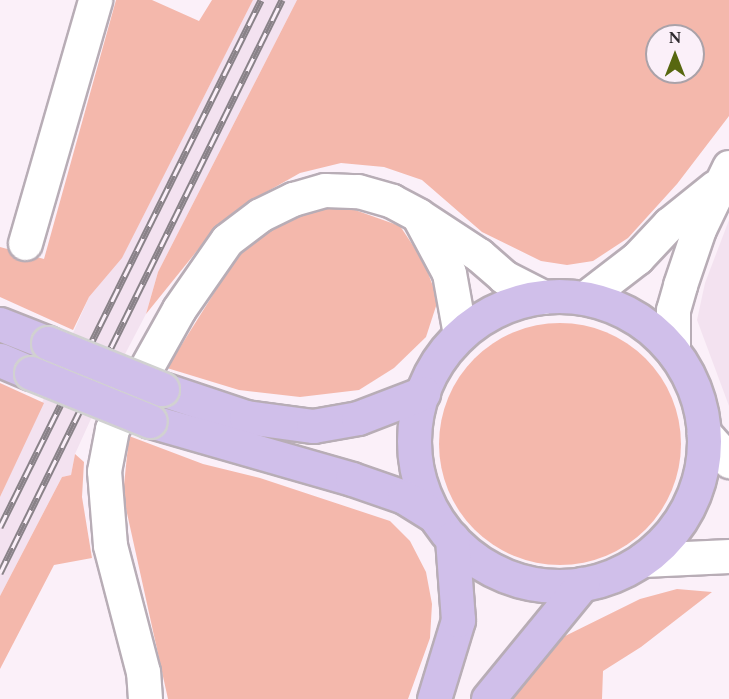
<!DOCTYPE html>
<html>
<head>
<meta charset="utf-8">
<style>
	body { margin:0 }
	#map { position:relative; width:729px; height:699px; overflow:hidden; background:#fbf0f9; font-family:Spectral,serif }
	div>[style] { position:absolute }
	.built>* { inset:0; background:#f3e2f0 }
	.green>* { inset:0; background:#f4b8ac }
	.round { border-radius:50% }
	.roads { filter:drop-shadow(2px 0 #b8adb6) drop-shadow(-2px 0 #b8adb6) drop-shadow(0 2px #b8adb6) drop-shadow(0 -2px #b8adb6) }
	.minor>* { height:33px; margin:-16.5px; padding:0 16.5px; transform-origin:16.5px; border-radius:16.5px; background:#fff }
	.primary>* { height:33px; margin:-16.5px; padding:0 16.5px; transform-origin:16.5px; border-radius:16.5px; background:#d0bfea }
	.primary>.ring { margin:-16.5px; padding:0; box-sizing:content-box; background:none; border:33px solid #d0bfea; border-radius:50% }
	.rail>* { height:7px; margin-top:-3.5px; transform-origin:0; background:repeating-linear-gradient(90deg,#fbf0f9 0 14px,#898288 0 28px); box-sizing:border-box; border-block:2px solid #898288 }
	.bridges { filter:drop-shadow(2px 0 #d1d1d1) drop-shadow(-2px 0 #d1d1d1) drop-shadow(0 2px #d1d1d1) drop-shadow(0 -2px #d1d1d1) }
	.primary-bridge>* { height:33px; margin:-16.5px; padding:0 16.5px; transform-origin:16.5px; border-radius:16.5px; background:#d0bfea }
	span { translate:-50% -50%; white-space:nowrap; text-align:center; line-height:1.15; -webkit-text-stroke:5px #fbf0f9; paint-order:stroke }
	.north { position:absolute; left:645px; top:24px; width:60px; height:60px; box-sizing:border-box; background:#fbf0f9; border:2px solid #aaa2a9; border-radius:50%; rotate:0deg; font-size:16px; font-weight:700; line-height:24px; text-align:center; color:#302c30 }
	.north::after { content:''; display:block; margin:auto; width:21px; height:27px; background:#576710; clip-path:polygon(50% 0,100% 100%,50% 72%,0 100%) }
</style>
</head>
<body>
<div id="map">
	<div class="built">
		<div style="clip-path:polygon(253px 0,297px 0,158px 272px,146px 314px,90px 421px,75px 454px,71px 475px,62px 477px,0 596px,0 497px,89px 297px,122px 257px)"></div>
		<div style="clip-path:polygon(729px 220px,729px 406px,697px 320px,705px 283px)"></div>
	</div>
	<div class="green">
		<div style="clip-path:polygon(116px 0,152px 0,199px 21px,212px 0,253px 0,122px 258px,89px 297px,73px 330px,0 297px,0 247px,44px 259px)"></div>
		<div style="clip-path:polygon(evenodd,297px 0,729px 0,729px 116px,677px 184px,628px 238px,593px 261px,567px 265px,541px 261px,482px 232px,422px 180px,384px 167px,341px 163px,300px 173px,254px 199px,213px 231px,146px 314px,158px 272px,297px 0,657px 36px,693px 36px,693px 72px,657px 72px,657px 36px)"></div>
		<div style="clip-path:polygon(315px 207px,355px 210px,400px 226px,424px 262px,438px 300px,426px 337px,394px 368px,359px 390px,300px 397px,239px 390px,167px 368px,236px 258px,268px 231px)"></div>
		<div class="round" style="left:439px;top:323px;width:242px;height:242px"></div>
		<div style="clip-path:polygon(0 383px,44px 403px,0 497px)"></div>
		<div style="clip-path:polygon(129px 436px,203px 464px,260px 478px,390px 521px,410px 541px,426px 572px,432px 604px,430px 638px,408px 699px,168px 699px,123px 495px)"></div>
		<div style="clip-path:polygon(75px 454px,84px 462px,82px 497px,92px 558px,54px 565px,0 669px,0 596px,62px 477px,71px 475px)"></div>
		<div style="clip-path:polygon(677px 589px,712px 592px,641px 647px,603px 671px,602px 699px,503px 699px,557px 640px,640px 599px)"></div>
	</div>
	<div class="roads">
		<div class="minor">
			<div style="left:420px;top:219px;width:61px;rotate:61.8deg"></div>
			<div style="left:449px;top:273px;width:62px;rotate:79.8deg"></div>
			<div style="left:25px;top:243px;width:253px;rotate:-73.9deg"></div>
			<div style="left:585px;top:298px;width:66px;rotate:-37.6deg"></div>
			<div style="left:637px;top:258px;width:47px;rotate:-46.7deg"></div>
			<div style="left:669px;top:224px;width:59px;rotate:-38.8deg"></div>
			<div style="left:673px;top:351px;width:41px;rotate:-90deg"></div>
			<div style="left:673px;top:310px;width:26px;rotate:-74deg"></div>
			<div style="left:680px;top:285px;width:59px;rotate:-71.3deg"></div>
			<div style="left:699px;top:229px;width:69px;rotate:-64.2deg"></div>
			<div style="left:704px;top:433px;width:38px;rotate:48deg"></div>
			<div style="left:643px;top:560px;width:86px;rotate:-2.7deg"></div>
			<div style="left:145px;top:699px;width:27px;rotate:-94deg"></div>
			<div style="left:143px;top:672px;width:131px;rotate:-104.6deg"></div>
			<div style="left:110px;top:545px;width:74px;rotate:-94.6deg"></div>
			<div style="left:104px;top:471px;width:43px;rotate:-79.2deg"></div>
			<div style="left:112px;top:429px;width:137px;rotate:-60.8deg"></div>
			<div style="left:179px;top:309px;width:84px;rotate:-55.2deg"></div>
			<div style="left:227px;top:240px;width:41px;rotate:-37.1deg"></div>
			<div style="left:260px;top:215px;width:37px;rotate:-26deg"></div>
			<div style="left:293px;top:199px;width:33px;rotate:-16deg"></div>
			<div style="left:325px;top:190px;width:33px;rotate:2deg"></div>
			<div style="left:358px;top:191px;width:35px;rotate:16deg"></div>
			<div style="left:392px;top:201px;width:30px;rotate:28deg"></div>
			<div style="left:418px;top:215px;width:73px;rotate:33.3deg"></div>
			<div style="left:479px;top:255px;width:33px;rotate:41deg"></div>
			<div style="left:504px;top:277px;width:44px;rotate:27.1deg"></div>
		</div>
		<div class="primary">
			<div class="ring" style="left:414px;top:296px;width:257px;height:257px"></div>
			<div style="left:0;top:324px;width:52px;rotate:21.6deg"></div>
			<div style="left:0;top:360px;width:34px;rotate:23deg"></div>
			<div style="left:162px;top:389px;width:89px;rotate:18.4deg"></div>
			<div style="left:246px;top:417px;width:68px;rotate:7.7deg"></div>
			<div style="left:313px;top:426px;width:46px;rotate:-10.1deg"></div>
			<div style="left:358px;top:418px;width:70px;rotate:-21deg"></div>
			<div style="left:150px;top:421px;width:210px;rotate:16deg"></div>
			<div style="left:352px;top:479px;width:55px;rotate:19.1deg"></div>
			<div style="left:404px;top:497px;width:36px;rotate:32deg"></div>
			<div style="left:434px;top:699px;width:83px;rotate:-73.1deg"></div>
			<div style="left:458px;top:620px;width:82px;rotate:-94.2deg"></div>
			<div style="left:488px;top:699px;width:149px;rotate:-50.7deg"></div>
		</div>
	</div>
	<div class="rail">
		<div style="left:0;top:527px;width:588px;rotate:-63.65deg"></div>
		<div style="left:0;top:573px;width:639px;rotate:-63.8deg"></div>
	</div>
	<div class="bridges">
		<div class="primary-bridge">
			<div style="left:48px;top:343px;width:123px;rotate:22deg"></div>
			<div style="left:31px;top:373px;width:128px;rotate:22deg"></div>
		</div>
	</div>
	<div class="north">N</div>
</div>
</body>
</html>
